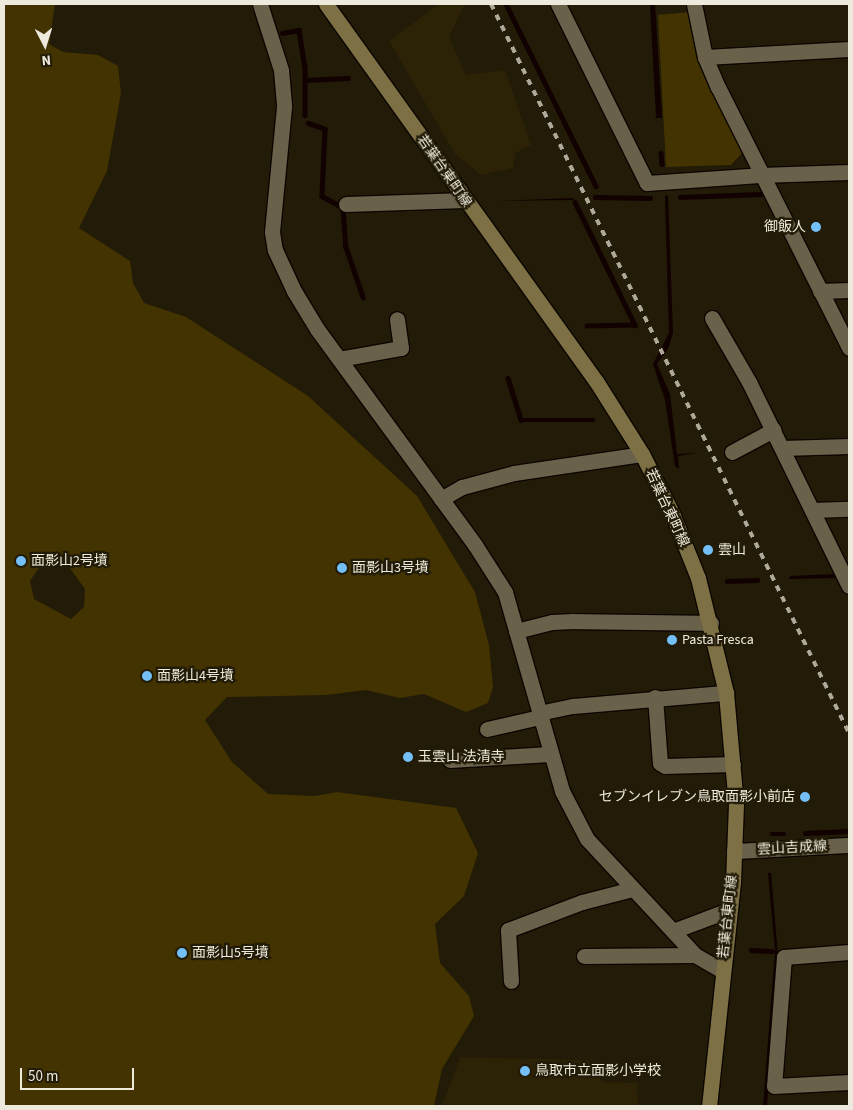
<!DOCTYPE html>
<html>
<head>
<meta charset="utf-8">
<style>
	body { margin:0 }
	#map { position:relative; width:853px; height:1110px; overflow:hidden; background:#221b07; font-family:"Source Sans 3","Noto Sans JP",sans-serif }
	div>[style] { position:absolute }
	.built>* { inset:0; background:#2c2206 }
	.green>* { inset:0; background:#433300 }
	.water>* { inset:0; background:#110100 }
	.stream>* { height:4.5px; margin:-2.25px; padding:0 2.25px; transform-origin:2.25px; border-radius:2.25px; background:#110100 }
	.roads { filter:drop-shadow(1px 0 #0c0600) drop-shadow(-1px 0 #0c0600) drop-shadow(0 1px #0c0600) drop-shadow(0 -1px #0c0600) }
	.minor>* { height:15px; margin:-7.5px; padding:0 7.5px; transform-origin:7.5px; border-radius:7.5px; background:#69614a }
	.tertiary>* { height:15px; margin:-7.5px; padding:0 7.5px; transform-origin:7.5px; border-radius:7.5px; background:#69614a }
	.secondary>* { height:15px; margin:-7.5px; padding:0 7.5px; transform-origin:7.5px; border-radius:7.5px; background:#7e7045 }
	.rail>* { height:4px; margin-top:-2px; transform-origin:0; background:repeating-linear-gradient(90deg,#aea99a 0 6px,transparent 0 12px) }
	.dots>* { width:14px; height:14px; translate:-50% -50%; box-sizing:border-box; border:2px solid #221b07; border-radius:50% }
	span { translate:-50% -50%; white-space:nowrap; text-align:center; line-height:1.15; -webkit-text-stroke:4.5px #221b07; paint-order:stroke }
	.street-label { font-size:14px; color:#ede9dc }
	.poi-label { font-size:14px; color:#ede9dc }
	.right { translate:-100% -50%; text-align:right }
	.left { translate:0 -50%; text-align:left }
	.frame { position:absolute; inset:0; border:5px solid #ede9dc; pointer-events:none }
	.north { position:absolute; left:20px; top:20px; width:50px; height:50px; -webkit-text-stroke:4px #221b07; paint-order:stroke; rotate:175deg; font-size:14px; font-weight:700; line-height:20px; text-align:center; color:#ede9dc }
	.north::after { content:''; display:block; margin:auto; width:18px; height:22px; background:#ede9dc; clip-path:polygon(50% 0,100% 100%,50% 72%,0 100%) }
	.scale { position:absolute; left:20px; top:1068px; width:114px; height:22px; box-sizing:border-box; border:2px solid #ede9dc; border-top:0; padding-left:6px; font-size:15px; line-height:18px; white-space:nowrap; color:#ede9dc; -webkit-text-stroke:4px #221b07; paint-order:stroke }
</style>
</head>
<body>
<div id="map">
	<div class="built">
		<div style="clip-path:polygon(439px 4px,465px 4px,449px 37px,466px 75px,505px 70px,531px 145px,515px 153px,513px 168px,481px 175px,455px 154px,389px 41px)"></div>
		<div style="clip-path:polygon(460px 1057px,588px 1060px,602px 1082px,637px 1083px,638px 1106px,442px 1106px)"></div>
	</div>
	<div class="green">
		<div style="clip-path:polygon(evenodd,4px 4px,55px 4px,49px 44px,63px 52px,98px 55px,118px 66px,121px 93px,107px 171px,79px 228px,130px 261px,133px 283px,144px 303px,186px 317px,308px 396px,417px 496px,475px 592px,489px 645px,493px 687px,488px 703px,466px 712px,424px 694px,400px 698px,366px 690px,326px 695px,227px 697px,205px 720px,232px 762px,268px 794px,315px 796px,337px 792px,456px 808px,478px 853px,464px 896px,435px 924px,440px 963px,469px 996px,474px 1016px,442px 1069px,434px 1106px,4px 1106px,4px 4px,45px 559px,69px 567px,85px 589px,84px 607px,71px 619px,34px 599px,30px 581px,45px 559px)"></div>
		<div style="clip-path:polygon(690px 12px,696px 57px,743px 152px,731px 165px,666px 167px,658px 15px)"></div>
	</div>
	<div class="water">
		<div style="clip-path:polygon(650px 4px,655px 4px,662px 118px,656px 118px)"></div>
		<div style="clip-path:polygon(668px 195px,673px 333px,668px 349px,657px 364px,670px 394px,677px 454px,697px 453px,678px 456px,679px 469px,675px 466px,665px 400px,653px 364px,669px 333px,665px 196px)"></div>
		<div style="clip-path:polygon(573px 198px,574px 200px,496px 201px)"></div>
		<div style="clip-path:polygon(836px 574px,837px 578px,789px 579px,790px 576px)"></div>
		<div style="clip-path:polygon(768px 873px,771px 873px,778px 956px,767px 1106px,763px 1106px,775px 951px)"></div>
	</div>
	<div class="stream">
		<div style="left:506px;top:4px;width:203px;rotate:63.7deg"></div>
		<div style="left:282px;top:33px;width:17px;rotate:-10deg"></div>
		<div style="left:299px;top:30px;width:36px;rotate:81deg"></div>
		<div style="left:305px;top:66px;width:49px;rotate:90deg"></div>
		<div style="left:305px;top:80px;width:43px;rotate:-2.7deg"></div>
		<div style="left:308px;top:123px;width:18px;rotate:19deg"></div>
		<div style="left:325px;top:129px;width:67px;rotate:92.6deg"></div>
		<div style="left:322px;top:196px;width:25px;rotate:29deg"></div>
		<div style="left:661px;top:153px;width:11px;rotate:85deg"></div>
		<div style="left:595px;top:197px;width:55px;rotate:1deg"></div>
		<div style="left:680px;top:197px;width:82px;rotate:-2.1deg"></div>
		<div style="left:575px;top:202px;width:137px;rotate:64deg"></div>
		<div style="left:635px;top:325px;width:48px;rotate:178.8deg"></div>
		<div style="left:343px;top:208px;width:39px;rotate:86deg"></div>
		<div style="left:346px;top:247px;width:53px;rotate:71.2deg"></div>
		<div style="left:508px;top:378px;width:44px;rotate:72.8deg"></div>
		<div style="left:521px;top:420px;width:72px"></div>
		<div style="left:727px;top:581px;width:30px;rotate:-2deg"></div>
		<div style="left:805px;top:833px;width:44px;rotate:-2.6deg"></div>
		<div style="left:772px;top:834px;width:12px"></div>
		<div style="left:751px;top:950px;width:21px;rotate:3deg"></div>
	</div>
	<div class="roads">
		<div class="minor">
			<div style="left:260px;top:4px;width:69px;rotate:72.3deg"></div>
			<div style="left:281px;top:70px;width:37px;rotate:85deg"></div>
			<div style="left:284px;top:107px;width:126px;rotate:95.5deg"></div>
			<div style="left:272px;top:232px;width:18px;rotate:81deg"></div>
			<div style="left:275px;top:250px;width:45px;rotate:65.1deg"></div>
			<div style="left:294px;top:291px;width:44px;rotate:58.8deg"></div>
			<div style="left:317px;top:329px;width:268px;rotate:53.8deg"></div>
			<div style="left:475px;top:545px;width:56px;rotate:57.4deg"></div>
			<div style="left:505px;top:592px;width:207px;rotate:74deg"></div>
			<div style="left:562px;top:791px;width:54px;rotate:62.5deg"></div>
			<div style="left:587px;top:839px;width:158px;rotate:47deg"></div>
			<div style="left:695px;top:955px;width:32px;rotate:30deg"></div>
			<div style="left:558px;top:4px;width:200px;rotate:63.6deg"></div>
			<div style="left:647px;top:183px;width:113px;rotate:-4deg"></div>
			<div style="left:760px;top:175px;width:89px;rotate:-1.9deg"></div>
			<div style="left:694px;top:4px;width:54px;rotate:78.3deg"></div>
			<div style="left:705px;top:57px;width:33px;rotate:67deg"></div>
			<div style="left:718px;top:87px;width:292px;rotate:63.3deg"></div>
			<div style="left:705px;top:57px;width:144px;rotate:-3.2deg"></div>
			<div style="left:346px;top:204px;width:119px;rotate:-1.9deg"></div>
			<div style="left:820px;top:291px;width:29px;rotate:-2deg"></div>
			<div style="left:712px;top:318px;width:74px;rotate:60deg"></div>
			<div style="left:749px;top:382px;width:227px;rotate:63.9deg"></div>
			<div style="left:339px;top:359px;width:63px;rotate:-10.1deg"></div>
			<div style="left:401px;top:348px;width:29px;rotate:-98deg"></div>
			<div style="left:782px;top:448px;width:67px;rotate:-1.7deg"></div>
			<div style="left:732px;top:452px;width:47px;rotate:-28.2deg"></div>
			<div style="left:441px;top:499px;width:24px;rotate:-30deg"></div>
			<div style="left:462px;top:487px;width:54px;rotate:-15.1deg"></div>
			<div style="left:514px;top:473px;width:129px;rotate:-8.4deg"></div>
			<div style="left:812px;top:510px;width:37px;rotate:-2deg"></div>
			<div style="left:516px;top:631px;width:37px;rotate:-14deg"></div>
			<div style="left:552px;top:622px;width:21px;rotate:-3deg"></div>
			<div style="left:573px;top:621px;width:138px;rotate:0.8deg"></div>
			<div style="left:655px;top:697px;width:66px;rotate:85.7deg"></div>
			<div style="left:660px;top:763px;width:6px;rotate:31deg"></div>
			<div style="left:665px;top:766px;width:68px;rotate:-1.7deg"></div>
			<div style="left:539px;top:713px;width:35px;rotate:-12deg"></div>
			<div style="left:573px;top:706px;width:154px;rotate:-4.9deg"></div>
			<div style="left:487px;top:729px;width:54px;rotate:-12.8deg"></div>
			<div style="left:450px;top:760px;width:100px;rotate:-3.4deg"></div>
			<div style="left:673px;top:931px;width:60px;rotate:-20.6deg"></div>
			<div style="left:849px;top:952px;width:65px;rotate:175.6deg"></div>
			<div style="left:784px;top:957px;width:129px;rotate:94.4deg"></div>
			<div style="left:774px;top:1086px;width:75px;rotate:-3.1deg"></div>
			<div style="left:584px;top:956px;width:111px;rotate:-0.5deg"></div>
			<div style="left:511px;top:981px;width:51px;rotate:-93.4deg"></div>
			<div style="left:508px;top:930px;width:79px;rotate:-20.7deg"></div>
			<div style="left:582px;top:902px;width:52px;rotate:-14.6deg"></div>
		</div>
		<div class="tertiary">
			<div style="left:734px;top:851px;width:115px;rotate:-3deg"></div>
		</div>
		<div class="secondary">
			<div style="left:326px;top:4px;width:464px;rotate:54.4deg"></div>
			<div style="left:596px;top:381px;width:86px;rotate:57.8deg"></div>
			<div style="left:642px;top:454px;width:66px;rotate:63deg"></div>
			<div style="left:672px;top:513px;width:70px;rotate:68.2deg"></div>
			<div style="left:698px;top:578px;width:118px;rotate:76.3deg"></div>
			<div style="left:726px;top:693px;width:111px;rotate:84.9deg"></div>
			<div style="left:736px;top:804px;width:78px;rotate:92.2deg"></div>
			<div style="left:733px;top:882px;width:225px;rotate:96.1deg"></div>
		</div>
	</div>
	<div class="rail">
		<div style="left:491px;top:4px;width:812px;rotate:63.85deg"></div>
	</div>
	<div class="dots">
		<div style="left:816px;top:227px;background:#74c0f6"></div>
		<div style="left:708px;top:550px;background:#74c0f6"></div>
		<div style="left:21px;top:561px;background:#74c0f6"></div>
		<div style="left:342px;top:568px;background:#74c0f6"></div>
		<div style="left:672px;top:640px;background:#74c0f6"></div>
		<div style="left:147px;top:676px;background:#74c0f6"></div>
		<div style="left:408px;top:757px;background:#74c0f6"></div>
		<div style="left:805px;top:797px;background:#74c0f6"></div>
		<div style="left:182px;top:953px;background:#74c0f6"></div>
		<div style="left:525px;top:1071px;background:#74c0f6"></div>
	</div>
	<div class="street-label">
		<span style="left:444px;top:171px;rotate:55deg">若葉台東町線</span>
		<span style="left:667px;top:508px;rotate:65deg">若葉台東町線</span>
		<span style="left:792px;top:848px;rotate:-3deg">雲山吉成線</span>
		<span style="left:728px;top:917px;rotate:-84deg">若葉台東町線</span>
	</div>
	<div class="poi-label">
		<span class="right" style="left:806px;top:227px">御飯人</span>
		<span class="left" style="left:718px;top:550px">雲山</span>
		<span class="left" style="left:31px;top:561px">面影山2号墳</span>
		<span class="left" style="left:352px;top:568px">面影山3号墳</span>
		<span class="left" style="left:682px;top:640px">Pasta Fresca</span>
		<span class="left" style="left:157px;top:676px">面影山4号墳</span>
		<span class="left" style="left:418px;top:757px">玉雲山 法清寺</span>
		<span class="right" style="left:795px;top:797px">セブンイレブン鳥取面影小前店</span>
		<span class="left" style="left:192px;top:953px">面影山5号墳</span>
		<span class="left" style="left:535px;top:1071px">鳥取市立面影小学校</span>
	</div>
	<div class="frame"></div>
	<div class="north">N</div>
	<div class="scale">50 m</div>
</div>
</body>
</html>
